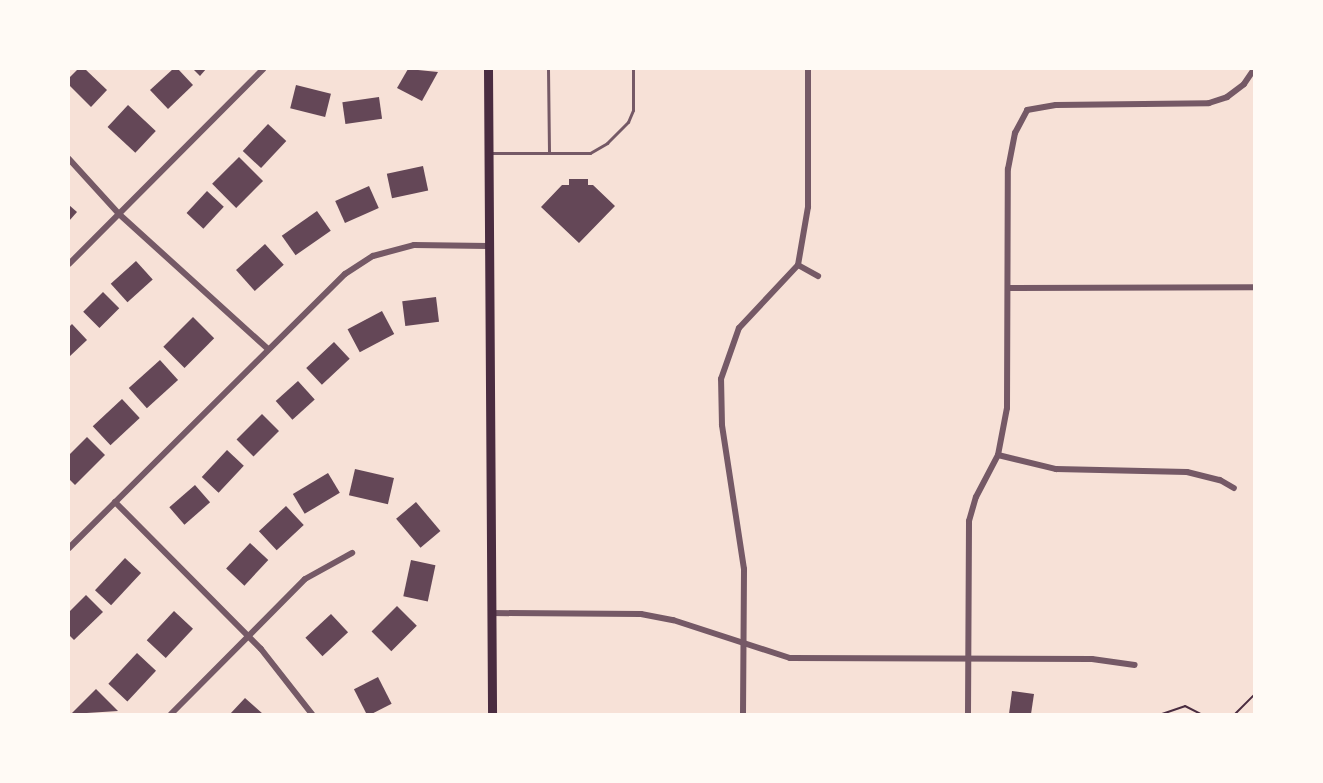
<!DOCTYPE html>
<html>
<head>
<meta charset="utf-8">
<style>
	body { margin:0 }
	#map { position:relative; width:1323px; height:783px; overflow:hidden; background:#f7e1d7; font-family:"Titillium Web",sans-serif }
	div>[style] { position:absolute }
	.building>* { inset:0; background:#644757; transform-origin:0 0 }
	.path>* { height:2px; margin:-1px; padding:0 1px; transform-origin:1px; border-radius:1px; background:#4a2c40 }
	.service>* { height:3px; margin:-1.5px; padding:0 1.5px; transform-origin:1.5px; border-radius:1.5px; background:#755966 }
	.minor>* { height:6px; margin:-3px; padding:0 3px; transform-origin:3px; border-radius:3px; background:#755966 }
	.secondary>* { height:9px; margin:-4.5px; padding:0 4.5px; transform-origin:4.5px; border-radius:4.5px; background:#4a2c40 }
	span { translate:-50% -50%; white-space:nowrap; text-align:center; line-height:1.15; -webkit-text-stroke:5px #fffaf5; paint-order:stroke }
	.frame { position:absolute; inset:0; border:70px solid #fffaf5; pointer-events:none }
</style>
</head>
<body>
<div id="map">
	<div class="building">
		<div style="clip-path:polygon(78px 69px,85px 69px,107px 90px,91px 107px,69px 85px,69px 78px)"></div>
		<div style="clip-path:polygon(173px 69px,178px 69px,193px 85px,168px 109px,150px 90px)"></div>
		<div style="clip-path:polygon(193px 69px,206px 69px,200px 76px)"></div>
		<div style="clip-path:polygon(408px 69px,438px 72px,422px 101px,397px 88px)"></div>
		<div style="left:296px;top:85px;width:36px;height:24px;rotate:14deg"></div>
		<div style="left:379px;top:97px;width:22px;height:37px;rotate:82deg"></div>
		<div style="left:128px;top:105px;width:38px;height:30px;rotate:43deg"></div>
		<div style="left:268px;top:124px;width:25px;height:37px;rotate:43deg"></div>
		<div style="left:239px;top:157px;width:34px;height:38px;rotate:45deg"></div>
		<div style="left:423px;top:166px;width:25px;height:37px;rotate:78deg"></div>
		<div style="clip-path:polygon(569px 179px,588px 179px,588px 185px,593px 185px,615px 206px,579px 243px,541px 207px,562px 185px,569px 185px)"></div>
		<div style="left:369px;top:186px;width:24px;height:37px;rotate:66deg"></div>
		<div style="left:207px;top:191px;width:23px;height:30px;rotate:43deg"></div>
		<div style="clip-path:polygon(69px 205px,77px 212px,69px 221px)"></div>
		<div style="left:317px;top:211px;width:24px;height:43px;rotate:55deg"></div>
		<div style="left:265px;top:244px;width:28px;height:39px;rotate:48deg"></div>
		<div style="left:136px;top:261px;width:25px;height:34px;rotate:48deg"></div>
		<div style="left:103px;top:292px;width:23px;height:28px;rotate:45deg"></div>
		<div style="left:436px;top:297px;width:25px;height:34px;rotate:83deg"></div>
		<div style="left:382px;top:311px;width:26px;height:39px;rotate:62deg"></div>
		<div style="left:193px;top:317px;width:30px;height:42px;rotate:45deg"></div>
		<div style="clip-path:polygon(72px 324px,87px 340px,69px 357px,69px 327px)"></div>
		<div style="left:334px;top:342px;width:23px;height:38px;rotate:47deg"></div>
		<div style="left:160px;top:360px;width:27px;height:42px;rotate:48deg"></div>
		<div style="left:298px;top:381px;width:25px;height:30px;rotate:48deg"></div>
		<div style="left:122px;top:399px;width:26px;height:40px;rotate:47deg"></div>
		<div style="left:262px;top:414px;width:24px;height:36px;rotate:45deg"></div>
		<div style="clip-path:polygon(87px 437px,105px 455px,75px 485px,69px 479px,69px 455px)"></div>
		<div style="left:227px;top:450px;width:23px;height:37px;rotate:43deg"></div>
		<div style="left:355px;top:469px;width:40px;height:27px;rotate:13deg"></div>
		<div style="left:328px;top:473px;width:23px;height:41px;rotate:59deg"></div>
		<div style="left:195px;top:485px;width:23px;height:34px;rotate:49deg"></div>
		<div style="left:416px;top:502px;width:38px;height:26px;rotate:50deg"></div>
		<div style="left:286px;top:506px;width:26px;height:37px;rotate:47deg"></div>
		<div style="left:250px;top:543px;width:25px;height:35px;rotate:43deg"></div>
		<div style="left:125px;top:558px;width:22px;height:44px;rotate:43deg"></div>
		<div style="left:411px;top:560px;width:25px;height:37px;rotate:12deg"></div>
		<div style="clip-path:polygon(86px 595px,103px 612px,74px 640px,69px 635px,69px 612px)"></div>
		<div style="left:397px;top:606px;width:28px;height:36px;rotate:45deg"></div>
		<div style="left:174px;top:611px;width:26px;height:40px;rotate:43deg"></div>
		<div style="left:331px;top:614px;width:25px;height:35px;rotate:47deg"></div>
		<div style="left:137px;top:653px;width:26px;height:42px;rotate:43deg"></div>
		<div style="left:378px;top:677px;width:30px;height:27px;rotate:63deg"></div>
		<div style="clip-path:polygon(96px 689px,118px 711px,71px 714px)"></div>
		<div style="clip-path:polygon(1012px 691px,1034px 694px,1031px 714px,1009px 714px)"></div>
		<div style="clip-path:polygon(245px 698px,263px 714px,230px 714px)"></div>
	</div>
	<div class="path">
		<div style="left:1162px;top:714px;width:24px;rotate:-19deg"></div>
		<div style="left:1185px;top:706px;width:18px;rotate:27deg"></div>
		<div style="left:1235px;top:714px;width:27px;rotate:-45deg"></div>
	</div>
	<div class="service">
		<div style="left:548px;top:69px;width:84px;rotate:89.3deg"></div>
		<div style="left:490px;top:153px;width:100px"></div>
		<div style="left:590px;top:153px;width:20px;rotate:-30deg"></div>
		<div style="left:607px;top:143px;width:30px;rotate:-45deg"></div>
		<div style="left:628px;top:122px;width:13px;rotate:-67deg"></div>
		<div style="left:633px;top:110px;width:41px;rotate:-90deg"></div>
	</div>
	<div class="minor">
		<div style="left:69px;top:159px;width:74px;rotate:47.7deg"></div>
		<div style="left:119px;top:214px;width:200px;rotate:42.2deg"></div>
		<div style="left:69px;top:264px;width:275px;rotate:-45.1deg"></div>
		<div style="left:798px;top:265px;width:23px;rotate:29deg"></div>
		<div style="left:1008px;top:288px;width:246px;rotate:-0.2deg"></div>
		<div style="left:998px;top:455px;width:60px;rotate:13.6deg"></div>
		<div style="left:1056px;top:469px;width:131px;rotate:1.3deg"></div>
		<div style="left:1187px;top:472px;width:34px;rotate:14deg"></div>
		<div style="left:1220px;top:480px;width:16px;rotate:30deg"></div>
		<div style="left:115px;top:502px;width:207px;rotate:45.2deg"></div>
		<div style="left:261px;top:649px;width:83px;rotate:51.9deg"></div>
		<div style="left:69px;top:548px;width:389px;rotate:-44.8deg"></div>
		<div style="left:345px;top:274px;width:33px;rotate:-33deg"></div>
		<div style="left:373px;top:256px;width:42px;rotate:-15deg"></div>
		<div style="left:414px;top:245px;width:74px;rotate:0.8deg"></div>
		<div style="left:491px;top:613px;width:150px;rotate:0.4deg"></div>
		<div style="left:641px;top:614px;width:33px;rotate:11deg"></div>
		<div style="left:673px;top:620px;width:123px;rotate:18deg"></div>
		<div style="left:790px;top:658px;width:302px;rotate:0.2deg"></div>
		<div style="left:1092px;top:659px;width:43px;rotate:7.9deg"></div>
		<div style="left:171px;top:714px;width:190px;rotate:-45.2deg"></div>
		<div style="left:305px;top:579px;width:54px;rotate:-29deg"></div>
		<div style="left:743px;top:714px;width:145px;rotate:-89.6deg"></div>
		<div style="left:744px;top:569px;width:146px;rotate:-98.7deg"></div>
		<div style="left:722px;top:425px;width:46px;rotate:-91.2deg"></div>
		<div style="left:721px;top:379px;width:54px;rotate:-70.6deg"></div>
		<div style="left:739px;top:328px;width:86px;rotate:-46.9deg"></div>
		<div style="left:798px;top:265px;width:59px;rotate:-80.2deg"></div>
		<div style="left:808px;top:207px;width:138px;rotate:-90deg"></div>
		<div style="left:968px;top:714px;width:193px;rotate:-89.7deg"></div>
		<div style="left:969px;top:521px;width:25px;rotate:-74deg"></div>
		<div style="left:976px;top:497px;width:47px;rotate:-62.4deg"></div>
		<div style="left:998px;top:455px;width:48px;rotate:-79.2deg"></div>
		<div style="left:1007px;top:408px;width:239px;rotate:-89.8deg"></div>
		<div style="left:1008px;top:169px;width:37px;rotate:-79deg"></div>
		<div style="left:1015px;top:133px;width:26px;rotate:-62deg"></div>
		<div style="left:1027px;top:110px;width:29px;rotate:-10deg"></div>
		<div style="left:1056px;top:105px;width:153px;rotate:-0.7deg"></div>
		<div style="left:1209px;top:103px;width:19px;rotate:-18deg"></div>
		<div style="left:1227px;top:97px;width:21px;rotate:-37deg"></div>
		<div style="left:1244px;top:84px;width:18px;rotate:-56deg"></div>
	</div>
	<div class="secondary">
		<div style="left:488px;top:69px;width:645px;rotate:89.64deg"></div>
	</div>
	<div class="frame"></div>
</div>
</body>
</html>
